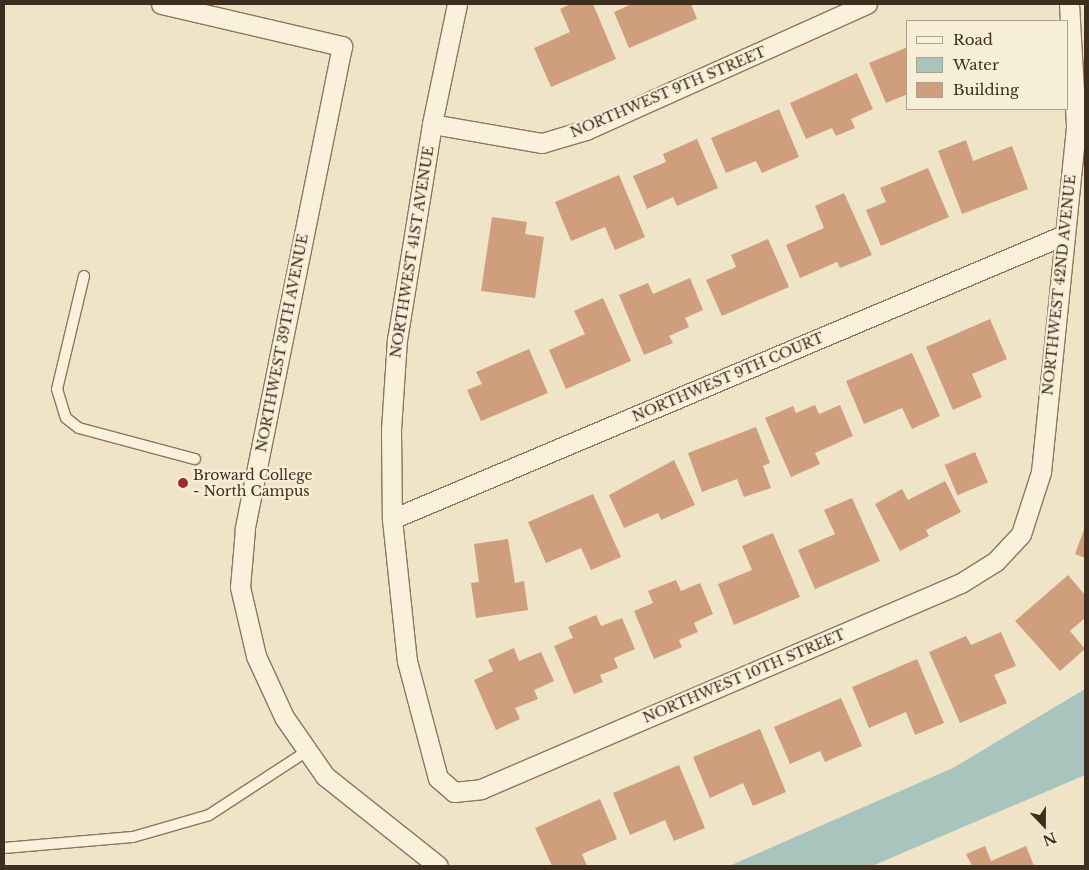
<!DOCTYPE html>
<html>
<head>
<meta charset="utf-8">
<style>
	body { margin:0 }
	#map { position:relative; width:1089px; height:870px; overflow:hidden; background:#f0e4c8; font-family:"Libre Baskerville",serif }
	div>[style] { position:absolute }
	.water>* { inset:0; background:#a9c4bc }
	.building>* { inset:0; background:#cf9f7d; transform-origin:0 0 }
	.roads { filter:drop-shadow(1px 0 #8d765c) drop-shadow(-1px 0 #8d765c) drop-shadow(0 1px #8d765c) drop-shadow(0 -1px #8d765c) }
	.lane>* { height:10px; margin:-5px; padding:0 5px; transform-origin:5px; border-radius:5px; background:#faf1dc }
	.street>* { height:19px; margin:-9.5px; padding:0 9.5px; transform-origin:9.5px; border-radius:9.5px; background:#faf1dc }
	.dots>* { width:14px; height:14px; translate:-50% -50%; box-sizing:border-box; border:2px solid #f7eed8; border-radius:50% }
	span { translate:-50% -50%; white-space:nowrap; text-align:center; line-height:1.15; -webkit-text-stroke:4.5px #f7eed8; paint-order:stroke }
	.street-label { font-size:14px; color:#3d2e20 }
	.poi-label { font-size:14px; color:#3d2e20 }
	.left { translate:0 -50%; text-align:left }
	.frame { position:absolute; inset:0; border:5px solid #3d2e20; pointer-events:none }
	.legend { position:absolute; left:906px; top:20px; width:162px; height:90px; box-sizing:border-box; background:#f7eed8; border:1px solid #ada18e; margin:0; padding:6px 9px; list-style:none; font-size:15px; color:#3d2e20 }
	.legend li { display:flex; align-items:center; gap:10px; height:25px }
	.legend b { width:25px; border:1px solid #ada18e }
	.north { position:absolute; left:1019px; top:800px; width:50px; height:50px; -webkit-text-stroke:4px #f7eed8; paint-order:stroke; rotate:158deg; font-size:14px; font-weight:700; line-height:20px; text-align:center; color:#3d2e20 }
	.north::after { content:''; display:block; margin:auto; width:18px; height:22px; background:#3d2e20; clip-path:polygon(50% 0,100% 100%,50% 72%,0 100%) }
</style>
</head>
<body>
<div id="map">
	<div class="water">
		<div style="clip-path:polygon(1085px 689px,1085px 775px,872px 866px,729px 866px,953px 768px)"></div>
	</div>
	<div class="building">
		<div style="clip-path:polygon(571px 4px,593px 4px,616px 59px,551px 87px,534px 48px,570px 32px,560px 9px)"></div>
		<div style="clip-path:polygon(632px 4px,691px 4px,697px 19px,629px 48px,614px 12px)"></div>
		<div style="clip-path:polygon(908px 47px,908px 94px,886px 103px,869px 63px)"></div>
		<div style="clip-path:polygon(857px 73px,873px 109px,851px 119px,855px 128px,836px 136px,832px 128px,806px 139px,790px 103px)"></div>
		<div style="clip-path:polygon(779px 109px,799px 157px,762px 173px,756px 161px,726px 173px,711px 138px)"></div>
		<div style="clip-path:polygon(697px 139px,718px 188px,677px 206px,673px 197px,647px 209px,633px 176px,666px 162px,663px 154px)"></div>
		<div style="clip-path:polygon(966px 140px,973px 161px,1012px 146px,1028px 189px,962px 214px,938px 151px)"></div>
		<div style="clip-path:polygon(928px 168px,949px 217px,881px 246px,866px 210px,886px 202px,880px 188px)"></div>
		<div style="clip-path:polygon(619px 175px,645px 237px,615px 250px,605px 227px,571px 241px,555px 202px)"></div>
		<div style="clip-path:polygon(844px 193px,872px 255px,840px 268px,837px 262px,800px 278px,786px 245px,824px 228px,815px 206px)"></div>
		<div style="clip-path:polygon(492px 217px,527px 222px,525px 234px,544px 237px,535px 298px,481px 291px)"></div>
		<div style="clip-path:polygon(768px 239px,789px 287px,722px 316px,706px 280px,736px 267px,731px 255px)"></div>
		<div style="clip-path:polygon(690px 278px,703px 310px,685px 318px,689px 327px,669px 336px,673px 343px,644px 355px,619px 295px,648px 283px,653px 294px)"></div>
		<div style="clip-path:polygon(603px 298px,631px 361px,566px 389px,549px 350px,585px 334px,574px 311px)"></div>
		<div style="clip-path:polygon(990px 319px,1007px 359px,972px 374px,982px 397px,953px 410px,926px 347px)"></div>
		<div style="clip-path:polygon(529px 349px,548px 393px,481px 421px,467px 390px,482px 384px,476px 372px)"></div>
		<div style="clip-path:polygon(912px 353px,940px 416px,912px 429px,902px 408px,864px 424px,846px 381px)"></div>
		<div style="clip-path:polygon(815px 405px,819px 414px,840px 405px,853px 436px,815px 453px,820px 464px,791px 477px,765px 418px,793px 406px,796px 413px)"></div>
		<div style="clip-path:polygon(756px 427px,770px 463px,763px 466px,771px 488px,744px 497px,737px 479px,702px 492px,688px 453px)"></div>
		<div style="left:975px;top:452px;width:33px;height:33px;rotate:67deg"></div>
		<div style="clip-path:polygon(674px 460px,695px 505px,661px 520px,658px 513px,624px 528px,609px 495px)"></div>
		<div style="clip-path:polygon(945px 481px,961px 512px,926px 530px,929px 536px,900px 551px,875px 504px,902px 489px,908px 500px)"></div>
		<div style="clip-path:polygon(593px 494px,621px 557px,591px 570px,581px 548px,546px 563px,528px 522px)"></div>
		<div style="clip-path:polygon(852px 498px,880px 561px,815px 589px,798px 550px,835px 534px,824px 510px)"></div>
		<div style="clip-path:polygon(1085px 527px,1085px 558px,1075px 554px)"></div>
		<div style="clip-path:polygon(773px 533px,800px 597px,734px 625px,718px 584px,752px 570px,742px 546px)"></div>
		<div style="clip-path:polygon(508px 539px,515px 583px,524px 581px,528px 610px,476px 618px,471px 583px,479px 582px,474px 544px)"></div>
		<div style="clip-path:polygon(1068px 575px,1085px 595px,1085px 618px,1070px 631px,1085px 649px,1060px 671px,1015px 621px)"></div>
		<div style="clip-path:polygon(676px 580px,681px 591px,700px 583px,713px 614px,694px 623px,698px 632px,679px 640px,682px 647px,654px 659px,634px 611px,653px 603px,648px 591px)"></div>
		<div style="clip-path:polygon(596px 615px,601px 626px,622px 618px,635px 649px,614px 658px,618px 668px,600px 675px,603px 682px,574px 694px,554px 646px,573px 638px,568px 627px)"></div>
		<div style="clip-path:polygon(1001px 632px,1016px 666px,994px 675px,1007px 703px,960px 723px,929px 652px,966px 636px,971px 645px)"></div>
		<div style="clip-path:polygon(514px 648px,519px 661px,541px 652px,554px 681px,534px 690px,538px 699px,515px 708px,520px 719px,496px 730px,474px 680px,493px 671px,488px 660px)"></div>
		<div style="clip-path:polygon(917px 659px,944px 723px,915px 735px,906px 712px,869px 728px,852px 687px)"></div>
		<div style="clip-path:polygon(841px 698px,862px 746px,825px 762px,820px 751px,790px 764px,774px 727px)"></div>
		<div style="clip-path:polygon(760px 729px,786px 792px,753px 806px,743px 783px,710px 798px,693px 757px)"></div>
		<div style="clip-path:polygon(679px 765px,705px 828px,674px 841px,665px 820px,630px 835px,613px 793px)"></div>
		<div style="clip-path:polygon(600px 799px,617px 839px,582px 854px,587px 866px,552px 866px,535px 828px)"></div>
		<div style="clip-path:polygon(985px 846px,991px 861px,1026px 846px,1034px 866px,972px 866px,966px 854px)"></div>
	</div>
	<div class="roads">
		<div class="lane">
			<div style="left:84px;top:276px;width:116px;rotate:103.4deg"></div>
			<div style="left:57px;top:389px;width:30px;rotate:73deg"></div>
			<div style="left:66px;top:418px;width:16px;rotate:38deg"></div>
			<div style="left:79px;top:428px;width:120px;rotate:15deg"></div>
			<div style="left:4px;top:848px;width:129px;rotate:-4.9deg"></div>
			<div style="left:133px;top:837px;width:79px;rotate:-16.1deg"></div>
			<div style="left:209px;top:815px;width:117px;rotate:-33.1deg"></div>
		</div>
		<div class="street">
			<div style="left:161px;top:4px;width:186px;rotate:13.1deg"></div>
			<div style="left:342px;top:46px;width:493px;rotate:101.4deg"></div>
			<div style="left:245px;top:529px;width:58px;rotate:94.9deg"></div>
			<div style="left:240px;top:587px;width:71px;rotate:76.9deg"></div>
			<div style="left:256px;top:656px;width:67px;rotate:65.3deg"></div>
			<div style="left:284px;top:717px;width:72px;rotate:55.2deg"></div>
			<div style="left:325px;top:776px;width:144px;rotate:38.5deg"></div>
			<div style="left:457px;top:4px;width:123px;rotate:101.8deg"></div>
			<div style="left:432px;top:124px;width:218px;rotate:99.2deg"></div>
			<div style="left:397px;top:339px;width:90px;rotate:93.8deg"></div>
			<div style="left:391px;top:429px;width:90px;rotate:89.4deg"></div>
			<div style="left:392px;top:519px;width:143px;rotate:84deg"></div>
			<div style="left:407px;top:661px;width:121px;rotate:75.2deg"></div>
			<div style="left:438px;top:778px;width:21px;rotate:41deg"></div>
			<div style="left:454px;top:792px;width:27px;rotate:-6deg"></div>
			<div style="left:481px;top:789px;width:522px;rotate:-23.23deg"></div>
			<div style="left:961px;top:583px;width:40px;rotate:-32deg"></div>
			<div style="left:995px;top:562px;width:38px;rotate:-47deg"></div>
			<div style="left:1021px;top:534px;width:65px;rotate:-72.1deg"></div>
			<div style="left:1041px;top:472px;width:349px;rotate:-84.2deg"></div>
			<div style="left:1076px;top:125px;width:121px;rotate:-93.3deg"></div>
			<div style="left:432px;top:124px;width:112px;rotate:9.8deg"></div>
			<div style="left:542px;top:143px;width:46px;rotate:-16.5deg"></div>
			<div style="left:586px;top:130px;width:308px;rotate:-24.2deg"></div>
			<div style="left:392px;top:519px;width:730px;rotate:-22.91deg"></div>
		</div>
	</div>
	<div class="dots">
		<div style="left:183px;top:483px;background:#9e2a2b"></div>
	</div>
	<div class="street-label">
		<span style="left:668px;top:92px;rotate:-23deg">NORTHWEST 9TH STREET</span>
		<span style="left:412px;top:252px;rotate:-81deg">NORTHWEST 41ST AVENUE</span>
		<span style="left:1059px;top:285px;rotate:-84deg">NORTHWEST 42ND AVENUE</span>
		<span style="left:282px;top:343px;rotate:-79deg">NORTHWEST 39TH AVENUE</span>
		<span style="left:728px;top:377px;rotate:-23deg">NORTHWEST 9TH COURT</span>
		<span style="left:744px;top:676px;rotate:-23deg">NORTHWEST 10TH STREET</span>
	</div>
	<div class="poi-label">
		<span class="left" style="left:193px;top:483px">Broward College<br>- North Campus</span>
	</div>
	<div class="frame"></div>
	<ul class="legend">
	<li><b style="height:6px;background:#faf1dc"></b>Road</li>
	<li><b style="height:14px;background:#a9c4bc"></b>Water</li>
	<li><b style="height:14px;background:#cf9f7d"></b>Building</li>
	</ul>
	<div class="north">N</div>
</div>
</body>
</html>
